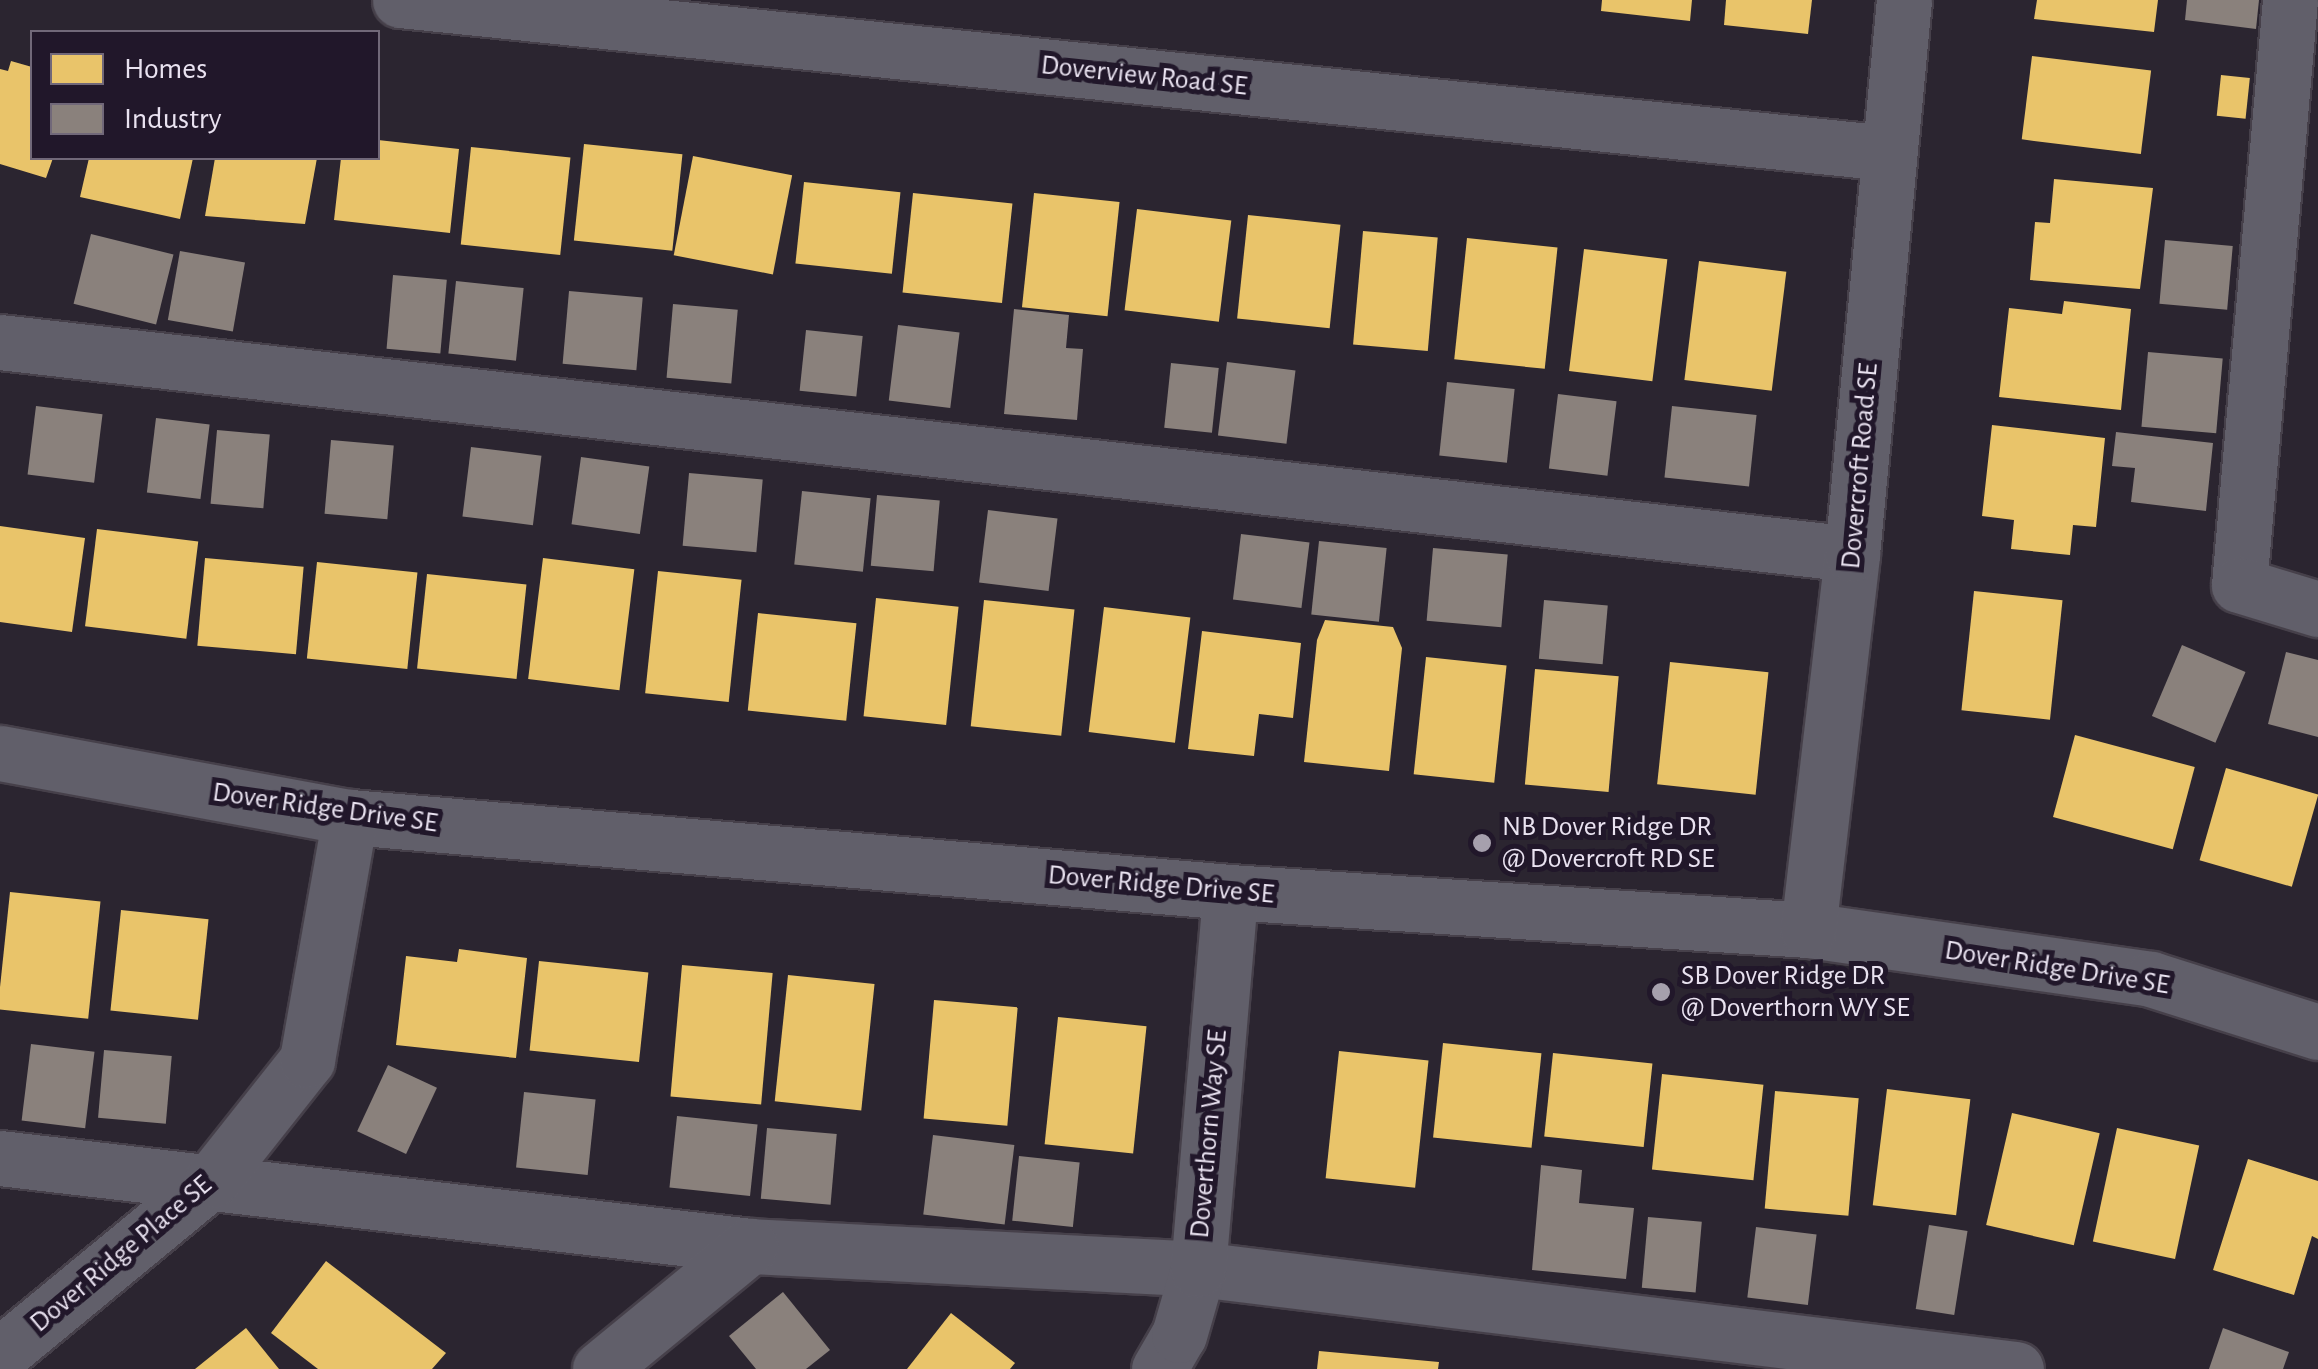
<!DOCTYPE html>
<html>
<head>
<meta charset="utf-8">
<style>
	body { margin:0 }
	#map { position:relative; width:2318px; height:1369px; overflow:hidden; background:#2b2530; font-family:"Alegreya Sans",sans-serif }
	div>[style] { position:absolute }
	.homes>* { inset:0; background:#e9c46a; transform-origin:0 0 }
	.industry>* { inset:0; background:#8a817c; transform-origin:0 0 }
	.roads { filter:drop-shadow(2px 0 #46404a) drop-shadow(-2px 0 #46404a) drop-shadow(0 2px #46404a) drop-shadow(0 -2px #46404a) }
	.minor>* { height:55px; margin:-27.5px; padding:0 27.5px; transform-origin:27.5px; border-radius:27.5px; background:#615f6a }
	.dots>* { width:28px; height:28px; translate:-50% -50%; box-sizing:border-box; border:5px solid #21172a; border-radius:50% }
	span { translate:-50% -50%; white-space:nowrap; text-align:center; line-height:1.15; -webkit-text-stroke:10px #21172a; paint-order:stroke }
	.street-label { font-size:28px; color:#e9e2f0 }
	.poi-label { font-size:28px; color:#e9e2f0 }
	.left { translate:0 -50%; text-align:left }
	.legend { position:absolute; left:30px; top:30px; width:350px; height:130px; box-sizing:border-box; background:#21172a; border:2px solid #716879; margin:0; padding:12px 18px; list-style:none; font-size:30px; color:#e9e2f0 }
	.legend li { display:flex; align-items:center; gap:20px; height:50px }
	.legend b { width:50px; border:2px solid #716879 }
</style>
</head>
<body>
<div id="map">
	<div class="homes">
		<div style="clip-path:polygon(1602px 0,1692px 0,1690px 21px,1601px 11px)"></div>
		<div style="clip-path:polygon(1726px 0,1812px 0,1808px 34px,1724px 25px)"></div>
		<div style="clip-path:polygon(2037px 0,2158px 0,2154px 32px,2034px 19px)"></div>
		<div style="left:2032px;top:56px;width:120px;height:84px;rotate:7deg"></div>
		<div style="clip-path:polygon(11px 61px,32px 67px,32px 158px,53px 158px,46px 178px,0 164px,0 69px,8px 71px)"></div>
		<div style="left:2221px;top:75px;width:29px;height:41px;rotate:6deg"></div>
		<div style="clip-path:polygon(378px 140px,459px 149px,450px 233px,334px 220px,341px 158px,378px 158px)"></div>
		<div style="left:584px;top:144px;width:99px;height:97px;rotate:6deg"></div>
		<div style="left:471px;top:147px;width:100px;height:98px;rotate:6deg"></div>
		<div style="left:693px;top:156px;width:101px;height:101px;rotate:11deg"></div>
		<div style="clip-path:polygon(89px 158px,193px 158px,180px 219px,80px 197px)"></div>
		<div style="clip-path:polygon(215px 158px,317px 158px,305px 224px,205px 216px)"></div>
		<div style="clip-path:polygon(2054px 179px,2153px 188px,2140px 289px,2030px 280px,2035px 222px,2050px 223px)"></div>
		<div style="left:804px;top:182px;width:97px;height:82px;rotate:6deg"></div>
		<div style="left:913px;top:193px;width:100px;height:100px;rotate:6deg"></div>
		<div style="left:1034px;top:193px;width:86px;height:115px;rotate:6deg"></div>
		<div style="left:1137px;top:209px;width:95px;height:102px;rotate:7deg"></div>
		<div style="left:1248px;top:215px;width:93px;height:104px;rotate:6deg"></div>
		<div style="left:1363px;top:231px;width:75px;height:114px;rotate:5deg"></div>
		<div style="left:1467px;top:238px;width:91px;height:122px;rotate:6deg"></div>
		<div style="left:1584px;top:249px;width:84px;height:123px;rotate:7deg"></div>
		<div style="left:1699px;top:261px;width:88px;height:120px;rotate:7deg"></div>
		<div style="clip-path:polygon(2064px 301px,2131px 309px,2121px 410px,1999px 397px,2009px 308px,2062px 314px)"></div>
		<div style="clip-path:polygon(1992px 425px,2105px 438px,2096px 527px,2073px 525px,2070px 555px,2011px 549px,2014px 520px,1982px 516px)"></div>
		<div style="clip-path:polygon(0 526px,85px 538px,72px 632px,0 622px)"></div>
		<div style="left:97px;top:529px;width:102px;height:98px;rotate:7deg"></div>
		<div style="left:205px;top:558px;width:99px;height:88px;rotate:5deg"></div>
		<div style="left:543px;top:558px;width:92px;height:122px;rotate:7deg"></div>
		<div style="left:317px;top:562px;width:101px;height:97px;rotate:6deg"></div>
		<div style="left:658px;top:571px;width:84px;height:123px;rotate:6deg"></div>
		<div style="left:427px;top:574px;width:100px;height:95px;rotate:6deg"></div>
		<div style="left:1974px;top:591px;width:89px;height:120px;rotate:6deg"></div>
		<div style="left:876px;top:598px;width:83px;height:119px;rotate:6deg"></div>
		<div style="left:984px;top:600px;width:91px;height:127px;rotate:6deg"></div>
		<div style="left:1104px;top:607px;width:87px;height:126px;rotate:7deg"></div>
		<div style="left:758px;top:613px;width:99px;height:98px;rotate:6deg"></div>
		<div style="clip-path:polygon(1325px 620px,1393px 627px,1402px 648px,1389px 771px,1304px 762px,1317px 640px)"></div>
		<div style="clip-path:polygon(1202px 631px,1301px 643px,1293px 718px,1259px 714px,1254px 756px,1188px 749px)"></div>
		<div style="left:1426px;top:657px;width:81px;height:118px;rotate:6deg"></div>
		<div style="left:1670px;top:662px;width:99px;height:123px;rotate:6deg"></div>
		<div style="left:1535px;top:669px;width:84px;height:116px;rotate:5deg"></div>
		<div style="left:2075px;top:735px;width:124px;height:85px;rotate:15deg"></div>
		<div style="left:2226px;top:768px;width:96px;height:96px;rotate:16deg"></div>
		<div style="left:10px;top:892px;width:91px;height:118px;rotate:6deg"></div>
		<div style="left:121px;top:910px;width:88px;height:101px;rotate:6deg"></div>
		<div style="clip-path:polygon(459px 949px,527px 958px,516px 1058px,396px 1045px,406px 956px,457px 962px)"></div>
		<div style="left:539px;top:961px;width:110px;height:90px;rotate:6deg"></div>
		<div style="left:682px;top:965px;width:91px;height:132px;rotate:5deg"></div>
		<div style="left:788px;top:975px;width:87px;height:127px;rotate:6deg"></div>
		<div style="left:934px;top:1000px;width:84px;height:119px;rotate:5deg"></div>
		<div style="left:1058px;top:1017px;width:89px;height:128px;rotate:6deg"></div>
		<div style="left:1443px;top:1043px;width:99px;height:95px;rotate:6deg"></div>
		<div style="left:1339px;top:1051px;width:90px;height:128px;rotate:6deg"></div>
		<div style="left:1553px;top:1053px;width:100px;height:84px;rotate:6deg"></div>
		<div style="left:1662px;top:1074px;width:102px;height:96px;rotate:6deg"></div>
		<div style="left:1887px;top:1089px;width:84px;height:117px;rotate:7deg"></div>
		<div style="left:1775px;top:1091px;width:84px;height:118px;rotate:5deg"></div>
		<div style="left:2012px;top:1113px;width:90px;height:115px;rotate:13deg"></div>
		<div style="left:2117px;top:1128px;width:84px;height:116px;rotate:12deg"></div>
		<div style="clip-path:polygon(2248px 1159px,2318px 1181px,2318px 1239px,2312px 1236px,2294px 1295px,2213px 1270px)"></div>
		<div style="clip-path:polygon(326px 1261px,446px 1353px,432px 1369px,318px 1369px,271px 1333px)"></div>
		<div style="clip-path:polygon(951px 1313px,1015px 1363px,1010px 1369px,907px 1369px)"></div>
		<div style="clip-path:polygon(246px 1328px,279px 1369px,195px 1369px)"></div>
		<div style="clip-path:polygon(1319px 1351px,1439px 1362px,1438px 1369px,1317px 1369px)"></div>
	</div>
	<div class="industry">
		<div style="clip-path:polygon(2187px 0,2259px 0,2256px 29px,2185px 20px)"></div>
		<div style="left:91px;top:234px;width:85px;height:72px;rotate:14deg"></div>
		<div style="left:2165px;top:240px;width:68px;height:64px;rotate:5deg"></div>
		<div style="left:180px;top:251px;width:66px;height:70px;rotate:10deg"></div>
		<div style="left:393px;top:275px;width:54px;height:74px;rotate:5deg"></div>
		<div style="left:456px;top:281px;width:68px;height:73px;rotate:6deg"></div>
		<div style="left:569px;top:291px;width:74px;height:73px;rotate:5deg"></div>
		<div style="left:673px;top:304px;width:65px;height:74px;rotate:5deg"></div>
		<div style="clip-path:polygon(1014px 309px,1069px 315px,1066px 348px,1083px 349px,1077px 420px,1004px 414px)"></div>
		<div style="left:898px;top:325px;width:62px;height:76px;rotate:7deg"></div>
		<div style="left:806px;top:330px;width:57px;height:61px;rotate:6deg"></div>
		<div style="left:2148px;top:352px;width:75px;height:75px;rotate:5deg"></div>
		<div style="left:1227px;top:362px;width:69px;height:74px;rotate:7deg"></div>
		<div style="left:1171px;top:363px;width:48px;height:65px;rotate:6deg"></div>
		<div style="left:1447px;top:382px;width:68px;height:74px;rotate:6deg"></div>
		<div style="left:1558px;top:394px;width:59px;height:75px;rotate:7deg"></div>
		<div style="left:36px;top:406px;width:67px;height:69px;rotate:7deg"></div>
		<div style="left:1672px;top:406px;width:85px;height:72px;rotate:6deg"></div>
		<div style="left:156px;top:418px;width:54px;height:75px;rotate:7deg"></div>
		<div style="left:217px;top:430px;width:53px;height:74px;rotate:5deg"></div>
		<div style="clip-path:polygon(2116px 432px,2213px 443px,2206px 511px,2131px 502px,2135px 468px,2112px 466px)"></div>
		<div style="left:331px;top:440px;width:63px;height:74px;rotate:5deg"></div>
		<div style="left:471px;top:447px;width:71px;height:70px;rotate:7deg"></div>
		<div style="left:581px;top:457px;width:69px;height:68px;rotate:8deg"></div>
		<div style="left:689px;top:473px;width:74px;height:73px;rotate:5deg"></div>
		<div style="left:802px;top:491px;width:69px;height:74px;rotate:6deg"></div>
		<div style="left:877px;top:495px;width:63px;height:71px;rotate:5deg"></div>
		<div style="left:988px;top:510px;width:70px;height:73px;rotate:7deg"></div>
		<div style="left:1241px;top:534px;width:69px;height:66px;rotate:7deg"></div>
		<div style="left:1319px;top:541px;width:68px;height:74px;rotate:6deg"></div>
		<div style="left:1433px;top:548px;width:75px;height:73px;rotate:5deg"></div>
		<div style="left:1544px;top:600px;width:64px;height:59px;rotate:5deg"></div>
		<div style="left:2182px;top:645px;width:69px;height:77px;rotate:23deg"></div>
		<div style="clip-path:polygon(2286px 652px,2318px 660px,2318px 737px,2268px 724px)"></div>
		<div style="left:31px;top:1044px;width:64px;height:77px;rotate:7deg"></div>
		<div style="left:104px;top:1050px;width:68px;height:68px;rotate:5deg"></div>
		<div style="left:388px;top:1065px;width:54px;height:73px;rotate:25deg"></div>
		<div style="left:524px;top:1092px;width:72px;height:76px;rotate:6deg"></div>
		<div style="left:677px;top:1116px;width:81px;height:72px;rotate:6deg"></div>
		<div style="left:767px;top:1128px;width:70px;height:71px;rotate:5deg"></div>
		<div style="left:933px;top:1135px;width:82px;height:80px;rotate:7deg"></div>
		<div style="left:1019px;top:1156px;width:61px;height:65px;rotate:6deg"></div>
		<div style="clip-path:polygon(1541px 1165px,1582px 1170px,1579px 1203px,1634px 1208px,1626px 1279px,1532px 1270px)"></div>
		<div style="left:1648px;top:1217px;width:54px;height:71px;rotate:5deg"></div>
		<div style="left:1929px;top:1225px;width:39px;height:85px;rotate:9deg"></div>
		<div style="left:1756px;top:1227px;width:61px;height:71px;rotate:7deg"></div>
		<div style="clip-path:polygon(783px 1292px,830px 1350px,806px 1369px,756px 1369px,729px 1336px)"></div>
		<div style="clip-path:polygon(2223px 1328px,2289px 1352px,2283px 1369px,2209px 1369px)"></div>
	</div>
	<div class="roads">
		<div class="minor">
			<div style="left:400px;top:0;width:1497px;rotate:5.87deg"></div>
			<div style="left:2290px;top:0;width:587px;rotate:94.98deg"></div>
			<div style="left:2239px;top:585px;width:83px;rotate:16.9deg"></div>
			<div style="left:0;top:342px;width:1864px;rotate:6.53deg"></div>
			<div style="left:0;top:753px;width:356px;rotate:10.4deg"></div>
			<div style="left:350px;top:817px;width:883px;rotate:4.87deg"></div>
			<div style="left:1230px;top:892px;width:579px;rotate:3.76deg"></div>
			<div style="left:1808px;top:930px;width:346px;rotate:8.1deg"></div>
			<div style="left:2151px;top:979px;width:175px;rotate:17.6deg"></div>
			<div style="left:1808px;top:930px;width:379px;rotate:-83.3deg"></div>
			<div style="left:1852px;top:554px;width:556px;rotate:-84.64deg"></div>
			<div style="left:0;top:1158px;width:755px;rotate:6.69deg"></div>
			<div style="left:750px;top:1246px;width:449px;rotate:2.9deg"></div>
			<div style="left:1198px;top:1269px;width:824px;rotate:6.97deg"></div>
			<div style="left:0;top:1355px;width:275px;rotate:-39.5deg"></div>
			<div style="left:212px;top:1180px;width:153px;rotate:-51.6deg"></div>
			<div style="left:307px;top:1060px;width:247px;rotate:-80deg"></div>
			<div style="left:600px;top:1369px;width:194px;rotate:-39.4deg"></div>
			<div style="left:1159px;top:1369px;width:39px;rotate:-60deg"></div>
			<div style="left:1179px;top:1335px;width:69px;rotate:-73.9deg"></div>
			<div style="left:1198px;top:1269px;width:378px;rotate:-85.1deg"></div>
		</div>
	</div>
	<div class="dots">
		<div style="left:1482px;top:843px;background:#a6a0ad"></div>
		<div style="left:1661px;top:992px;background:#a6a0ad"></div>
	</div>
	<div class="street-label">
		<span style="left:1144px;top:76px;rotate:6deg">Doverview Road SE</span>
		<span style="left:1860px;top:466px;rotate:-85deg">Dovercroft Road SE</span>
		<span style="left:325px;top:808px;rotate:8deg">Dover Ridge Drive SE</span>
		<span style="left:1161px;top:885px;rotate:5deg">Dover Ridge Drive SE</span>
		<span style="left:2057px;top:968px;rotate:9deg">Dover Ridge Drive SE</span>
		<span style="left:1209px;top:1134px;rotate:-85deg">Doverthorn Way SE</span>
		<span style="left:121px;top:1254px;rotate:-40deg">Dover Ridge Place SE</span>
	</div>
	<div class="poi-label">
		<span class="left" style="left:1502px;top:843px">NB Dover Ridge DR<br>@ Dovercroft RD SE</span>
		<span class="left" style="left:1681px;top:992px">SB Dover Ridge DR<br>@ Doverthorn WY SE</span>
	</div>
	<ul class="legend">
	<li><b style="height:28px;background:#e9c46a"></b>Homes</li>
	<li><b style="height:28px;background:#8a817c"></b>Industry</li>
	</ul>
</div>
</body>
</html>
